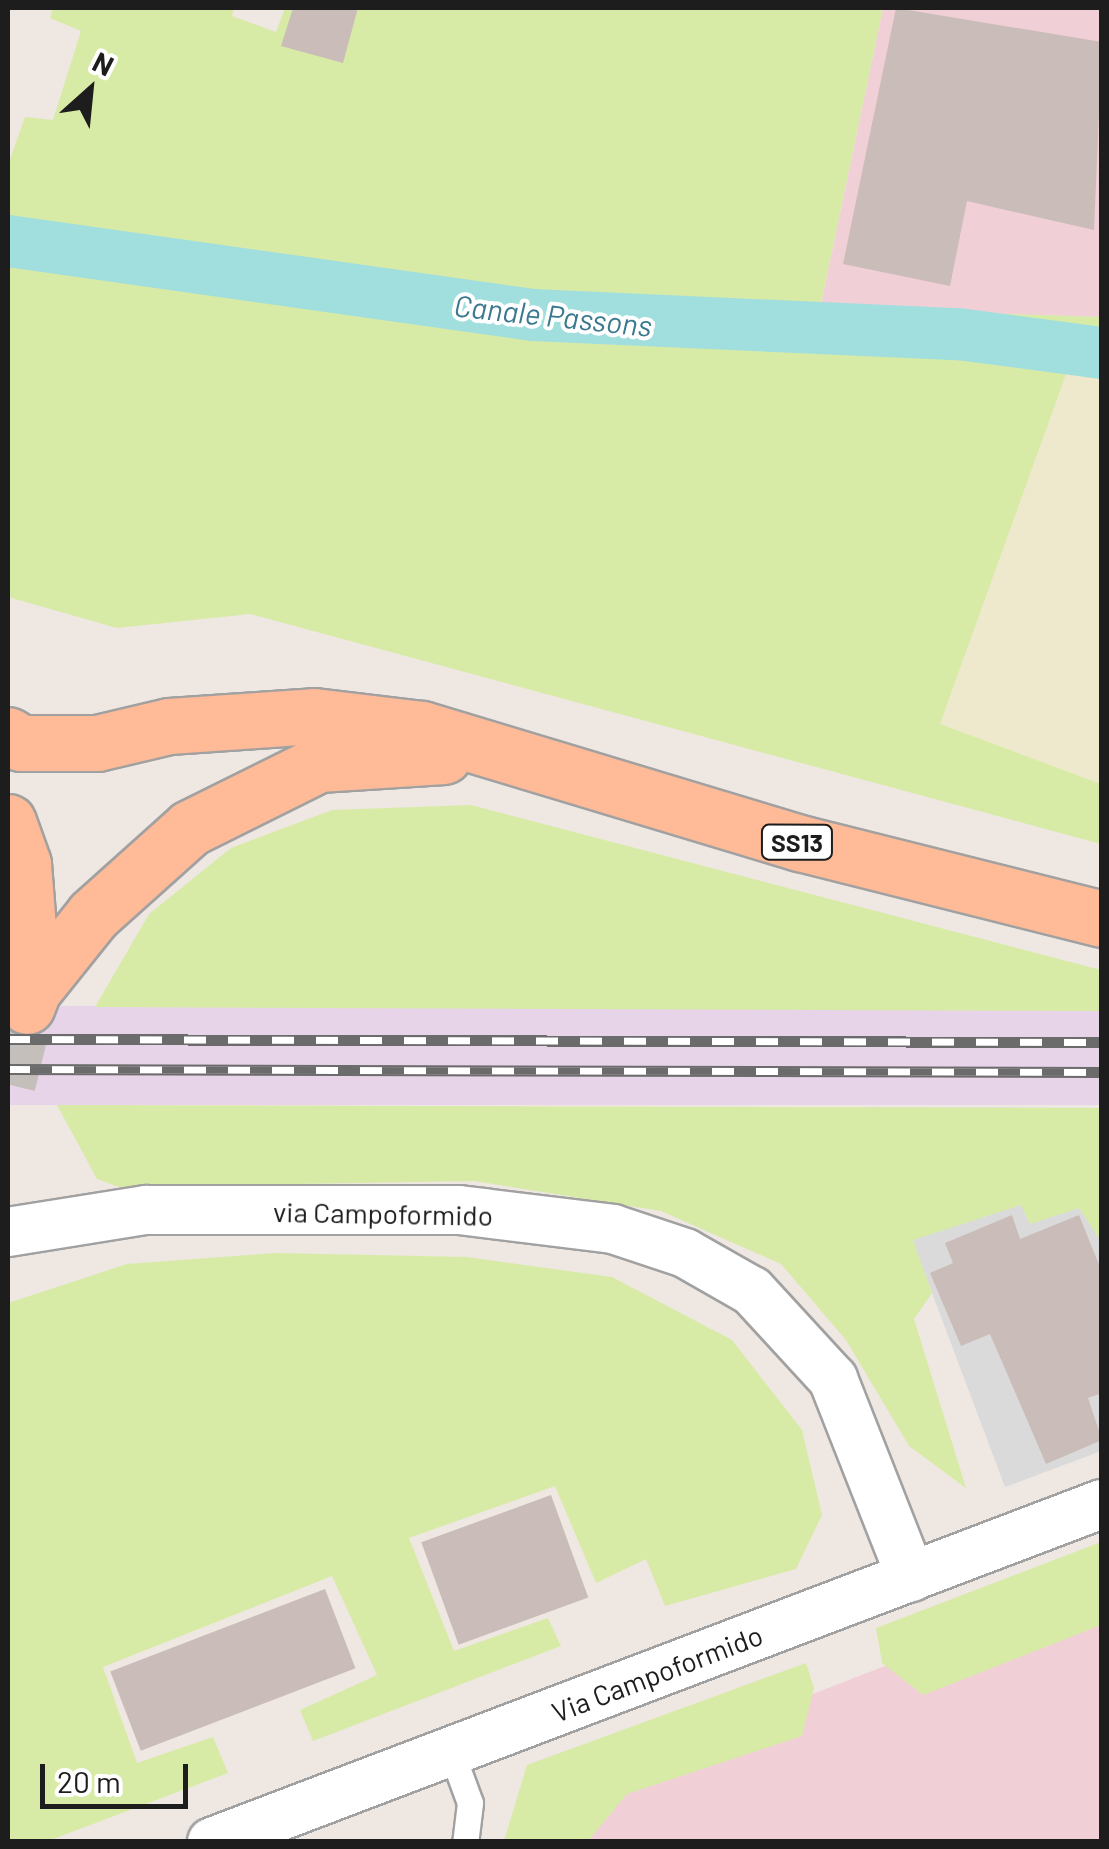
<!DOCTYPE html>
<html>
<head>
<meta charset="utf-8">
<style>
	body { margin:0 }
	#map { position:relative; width:1109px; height:1849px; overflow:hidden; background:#eee7e2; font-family:Barlow,sans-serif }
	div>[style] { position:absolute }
	.residential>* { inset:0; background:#dbdada }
	.commercial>* { inset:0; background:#f0d0d6 }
	.industrial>* { inset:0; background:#e7d4e8; transform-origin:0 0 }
	.farmland>* { inset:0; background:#eee9cc }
	.grass>* { inset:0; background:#d8eba6 }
	.canal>* { height:52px; margin:-26px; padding:0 26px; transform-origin:26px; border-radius:26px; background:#a1dede }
	.building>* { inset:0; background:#cabcb8; transform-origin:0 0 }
	.primary-tunnel>* { height:55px; margin-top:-27.5px; transform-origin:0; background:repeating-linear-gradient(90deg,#c4bfbb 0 55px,transparent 0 83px) }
	.roads { filter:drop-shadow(2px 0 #a1a1a1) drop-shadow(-2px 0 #a1a1a1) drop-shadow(0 2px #a1a1a1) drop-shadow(0 -2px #a1a1a1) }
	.lane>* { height:25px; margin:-12.5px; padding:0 12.5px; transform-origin:12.5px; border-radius:12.5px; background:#fff }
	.street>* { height:48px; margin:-24px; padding:0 24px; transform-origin:24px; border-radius:24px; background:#fff }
	.primary>* { height:55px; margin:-27.5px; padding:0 27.5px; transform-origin:27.5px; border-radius:27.5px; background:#ffba97 }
	.rail>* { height:11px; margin-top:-5.5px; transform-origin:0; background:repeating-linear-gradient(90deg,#fff 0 22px,#6b6b6b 0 44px); box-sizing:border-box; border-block:2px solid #6b6b6b }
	span { translate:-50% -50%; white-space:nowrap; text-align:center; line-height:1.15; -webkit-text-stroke:8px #fff; paint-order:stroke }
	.shield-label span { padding:2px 8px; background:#fff; border:2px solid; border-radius:8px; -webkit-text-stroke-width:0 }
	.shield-label { font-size:25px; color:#1d1d1d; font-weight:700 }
	.street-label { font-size:28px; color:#1d1d1d }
	.water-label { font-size:30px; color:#3b798f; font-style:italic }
	.frame { position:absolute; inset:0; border:10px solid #1d1d1d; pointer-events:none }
	.north { position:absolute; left:40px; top:40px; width:100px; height:100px; -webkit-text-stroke:8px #fff; paint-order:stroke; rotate:27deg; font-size:28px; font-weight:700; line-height:40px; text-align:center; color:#1d1d1d }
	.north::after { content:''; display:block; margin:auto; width:35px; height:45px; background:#1d1d1d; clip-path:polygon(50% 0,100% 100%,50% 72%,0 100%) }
	.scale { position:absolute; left:40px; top:1764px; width:148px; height:45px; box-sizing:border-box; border:5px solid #1d1d1d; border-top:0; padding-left:12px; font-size:30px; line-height:35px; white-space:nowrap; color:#1d1d1d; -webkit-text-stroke:8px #fff; paint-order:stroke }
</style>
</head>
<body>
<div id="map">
	<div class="residential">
		<div style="clip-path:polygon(862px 1107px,1101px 1108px,1101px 1451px,1005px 1487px)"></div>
	</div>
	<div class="commercial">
		<div style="clip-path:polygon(883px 8px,1101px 8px,1101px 317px,820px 309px)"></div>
		<div style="clip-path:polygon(1101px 1582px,1101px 1841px,523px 1842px,525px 1806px)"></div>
	</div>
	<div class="industrial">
		<div style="left:8px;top:1006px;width:1093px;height:99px"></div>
	</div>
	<div class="farmland">
		<div style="clip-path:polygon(1069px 366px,1101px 371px,1101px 784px,940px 725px)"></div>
	</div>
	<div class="grass">
		<div style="clip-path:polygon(53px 8px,234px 8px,232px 16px,276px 32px,285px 8px,883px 8px,820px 308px,1101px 317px,1101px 371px,1069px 366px,940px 724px,1101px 784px,1101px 844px,250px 614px,117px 628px,8px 597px,8px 165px,25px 117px,53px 120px,81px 31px,50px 18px)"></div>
		<div style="clip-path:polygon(471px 805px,1101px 970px,1101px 1011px,95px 1007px,149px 914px,231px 848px,332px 810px)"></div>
		<div style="clip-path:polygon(57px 1105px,1101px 1108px,1101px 1241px,1079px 1208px,1030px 1224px,1021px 1205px,913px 1240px,932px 1293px,914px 1319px,966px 1488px,909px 1446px,846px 1340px,781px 1264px,661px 1211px,474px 1181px,119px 1187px,97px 1179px)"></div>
		<div style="clip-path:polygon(275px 1253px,467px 1257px,612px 1277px,732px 1340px,802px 1430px,822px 1515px,796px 1569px,665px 1606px,646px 1559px,596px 1583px,555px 1486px,409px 1538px,454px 1651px,548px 1618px,561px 1646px,313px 1741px,300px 1710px,377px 1675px,332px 1576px,103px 1667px,137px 1763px,213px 1737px,228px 1773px,48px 1841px,8px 1841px,8px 1303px,127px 1264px)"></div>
		<div style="clip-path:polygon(1101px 1542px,1101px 1625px,923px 1695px,882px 1663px,876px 1628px)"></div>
		<div style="clip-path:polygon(806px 1663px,814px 1688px,802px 1736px,627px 1794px,588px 1841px,504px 1841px,527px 1765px)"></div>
	</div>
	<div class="canal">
		<div style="left:8px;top:241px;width:530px;rotate:8.02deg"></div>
		<div style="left:533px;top:315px;width:425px;rotate:2.6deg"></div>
		<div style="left:958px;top:334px;width:145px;rotate:7.5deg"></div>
	</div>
	<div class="building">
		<div style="clip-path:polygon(293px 8px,358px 8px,343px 63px,281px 46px)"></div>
		<div style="clip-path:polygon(896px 8px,1102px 42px,1094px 230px,967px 201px,950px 286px,843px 264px)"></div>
		<div style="clip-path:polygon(1012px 1215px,1020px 1239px,1079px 1215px,1102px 1272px,1102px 1393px,1088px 1398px,1102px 1440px,1046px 1464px,990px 1334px,961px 1346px,930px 1273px,953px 1263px,945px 1243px)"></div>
		<div style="left:551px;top:1495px;width:109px;height:138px;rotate:70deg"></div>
		<div style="left:325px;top:1589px;width:85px;height:230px;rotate:69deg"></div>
	</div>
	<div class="primary-tunnel">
		<div style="left:8px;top:1084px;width:80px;rotate:-76.3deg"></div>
	</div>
	<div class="roads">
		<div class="lane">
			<div style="left:451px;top:1751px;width:55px;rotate:69.9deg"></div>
			<div style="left:470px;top:1803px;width:39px;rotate:97deg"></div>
		</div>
		<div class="street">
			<div style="left:8px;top:1232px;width:140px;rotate:-9.1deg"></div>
			<div style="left:146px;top:1210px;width:313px"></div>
			<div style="left:459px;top:1210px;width:155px;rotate:7deg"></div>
			<div style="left:613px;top:1229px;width:76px;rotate:18.4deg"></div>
			<div style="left:685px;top:1253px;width:77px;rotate:29.6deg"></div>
			<div style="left:752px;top:1291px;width:120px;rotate:47.4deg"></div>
			<div style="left:833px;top:1379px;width:213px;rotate:68.5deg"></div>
			<div style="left:212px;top:1842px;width:952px;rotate:-20.8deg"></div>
		</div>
		<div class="primary">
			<div style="left:8px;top:735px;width:15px;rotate:32deg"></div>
			<div style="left:21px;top:743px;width:76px"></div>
			<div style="left:97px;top:743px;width:74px;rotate:-13.3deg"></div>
			<div style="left:169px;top:726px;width:145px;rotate:-3.9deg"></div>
			<div style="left:314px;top:716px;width:109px;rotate:6.9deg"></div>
			<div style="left:422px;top:729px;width:395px;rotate:16.8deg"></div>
			<div style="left:800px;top:843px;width:311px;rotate:14.1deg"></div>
			<div style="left:8px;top:822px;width:45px;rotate:70.3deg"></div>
			<div style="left:23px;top:864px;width:126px;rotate:85.5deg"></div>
			<div style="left:33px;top:990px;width:17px;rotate:111deg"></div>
			<div style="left:33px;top:990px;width:96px;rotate:-51.3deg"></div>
			<div style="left:93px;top:915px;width:130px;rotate:-41.9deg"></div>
			<div style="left:190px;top:828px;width:144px;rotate:-26.4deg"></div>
			<div style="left:319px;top:764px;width:125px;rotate:-3.7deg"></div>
		</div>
	</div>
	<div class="rail">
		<div style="left:8px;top:1039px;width:1094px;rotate:0.16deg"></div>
		<div style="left:8px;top:1069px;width:1094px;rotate:0.16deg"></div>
	</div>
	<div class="shield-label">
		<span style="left:797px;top:842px">SS13</span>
	</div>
	<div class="street-label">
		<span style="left:383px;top:1213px;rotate:1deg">via Campoformido</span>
		<span style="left:657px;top:1673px;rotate:-21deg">Via Campoformido</span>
	</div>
	<div class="water-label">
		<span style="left:553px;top:315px;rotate:6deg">Canale Passons</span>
	</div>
	<div class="frame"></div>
	<div class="north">N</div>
	<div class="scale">20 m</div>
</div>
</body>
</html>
